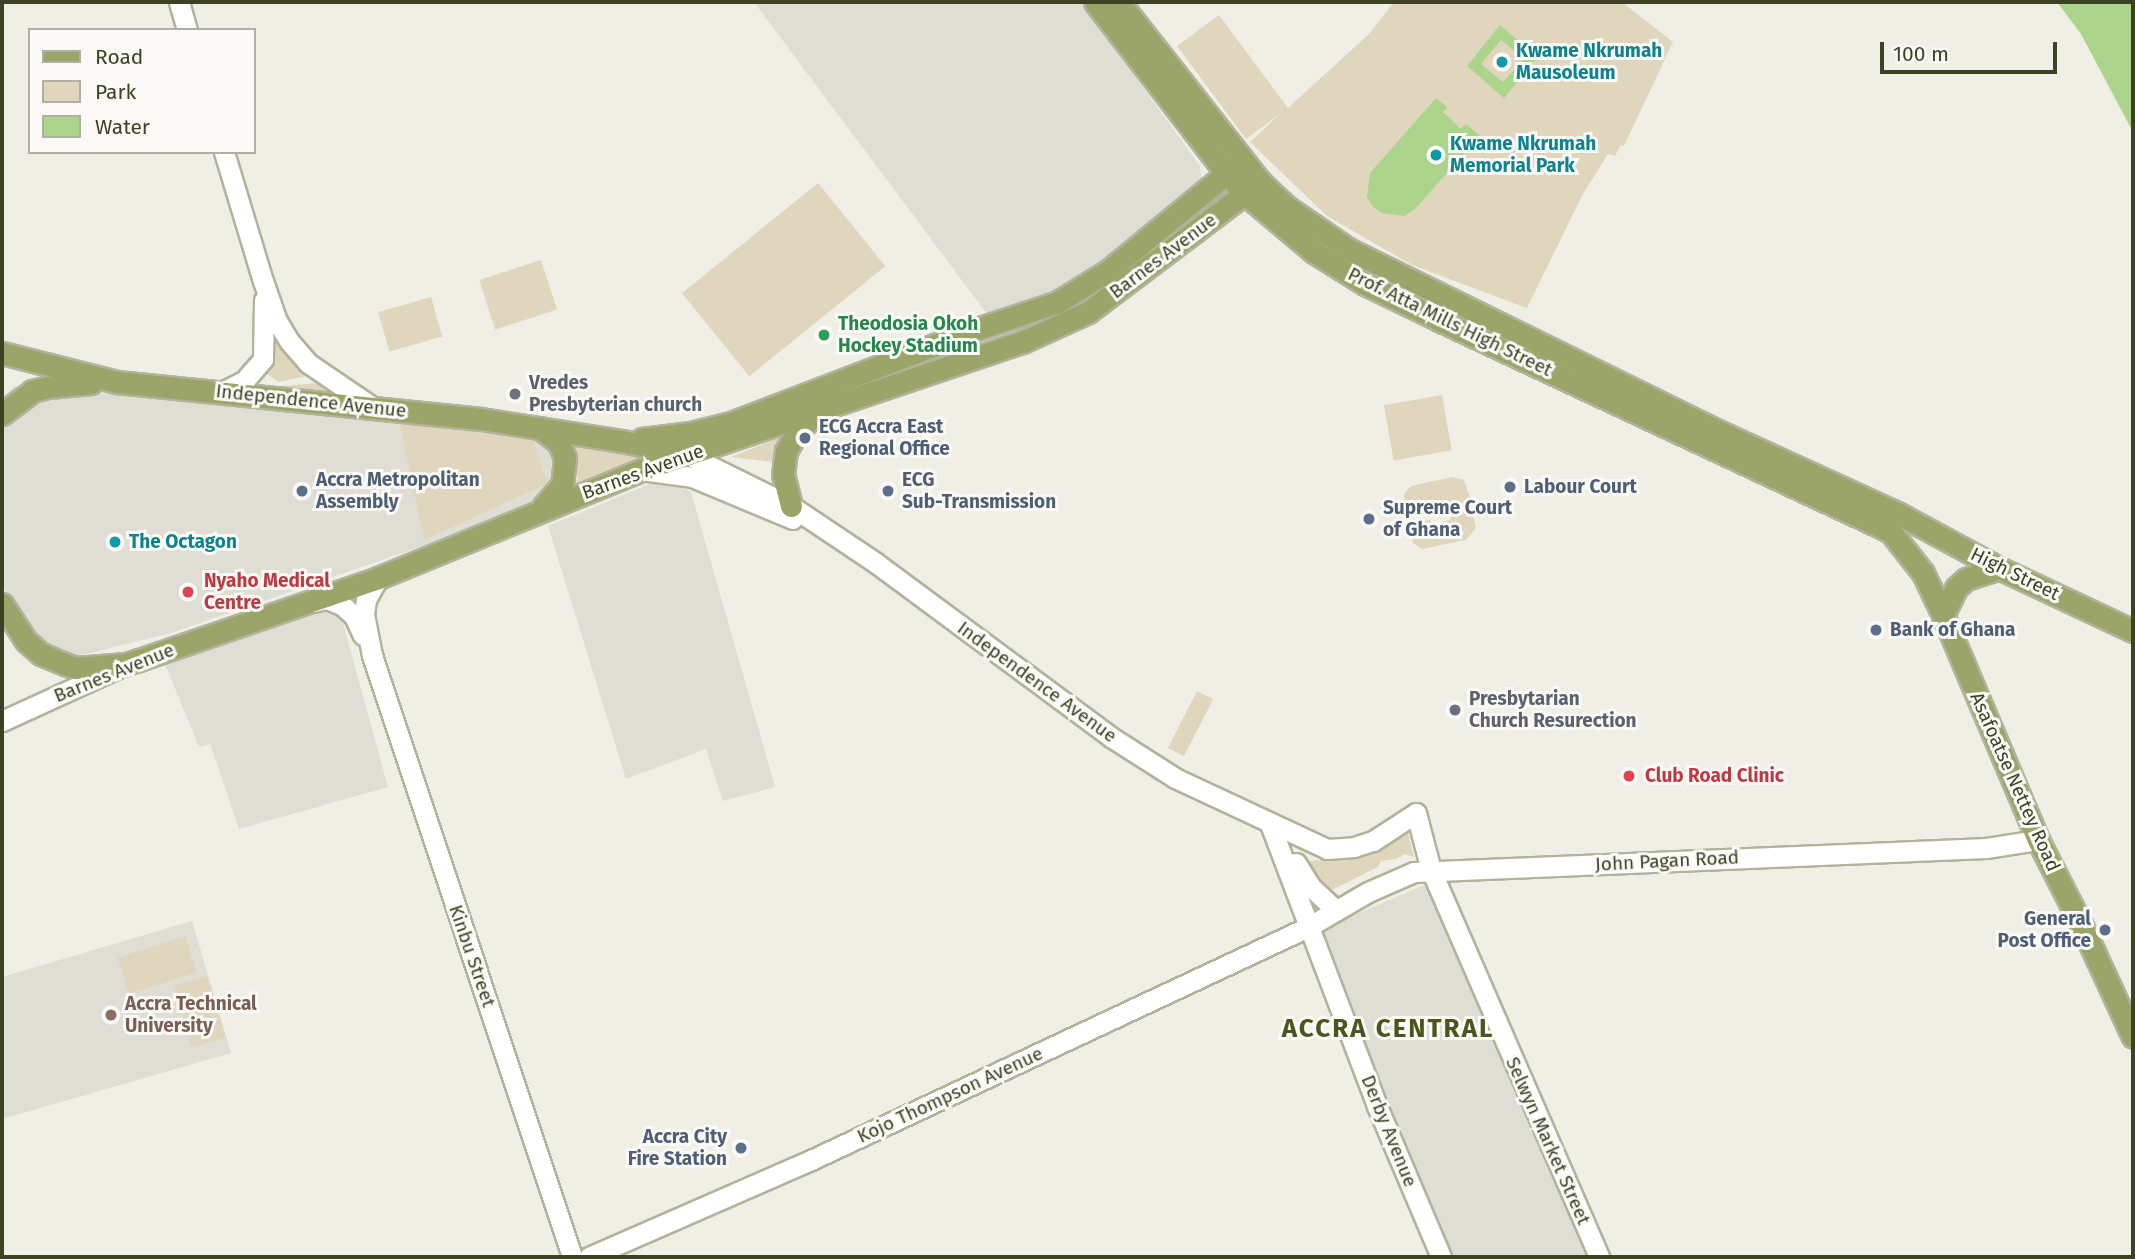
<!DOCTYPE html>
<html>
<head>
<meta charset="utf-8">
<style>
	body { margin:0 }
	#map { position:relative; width:2135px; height:1259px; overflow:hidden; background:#efefe6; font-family:"Fira Sans",sans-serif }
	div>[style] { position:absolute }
	.built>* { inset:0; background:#dfded4; transform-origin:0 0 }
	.green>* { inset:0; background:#e0d6be; transform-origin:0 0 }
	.water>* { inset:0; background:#acd48d }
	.roads { filter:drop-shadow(2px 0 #b1b39a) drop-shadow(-2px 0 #b1b39a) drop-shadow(0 2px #b1b39a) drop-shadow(0 -2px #b1b39a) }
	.secondary>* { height:19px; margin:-9.5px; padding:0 9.5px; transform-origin:9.5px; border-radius:9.5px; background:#fff }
	.primary>* { height:21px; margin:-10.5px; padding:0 10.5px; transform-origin:10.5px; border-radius:10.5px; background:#9ca569 }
	.dots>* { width:19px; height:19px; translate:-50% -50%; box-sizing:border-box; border:4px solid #fbfaf7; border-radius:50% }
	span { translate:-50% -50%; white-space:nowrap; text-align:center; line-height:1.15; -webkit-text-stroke:6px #fbfaf7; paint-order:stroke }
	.culture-label { font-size:19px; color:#0d838f; font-weight:700 }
	.left { translate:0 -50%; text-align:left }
	.street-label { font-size:19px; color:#3d4224 }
	.leisure-label { font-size:19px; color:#27864d; font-weight:700 }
	.worship-label { font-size:19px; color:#5b616d; font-weight:700 }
	.service-label { font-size:19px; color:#4e5e75; font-weight:700 }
	.right { translate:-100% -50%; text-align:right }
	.health-label { font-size:19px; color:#be3a42; font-weight:700 }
	.education-label { font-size:19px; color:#785e54; font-weight:700 }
	.district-label { font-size:26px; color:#4c551e; font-weight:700; letter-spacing:2px }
	.frame { position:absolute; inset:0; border:4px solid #3d4224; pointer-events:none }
	.legend { position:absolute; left:28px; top:28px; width:228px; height:126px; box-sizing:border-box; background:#fbfaf7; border:2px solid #afb0a3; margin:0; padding:9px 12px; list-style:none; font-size:21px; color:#3d4224 }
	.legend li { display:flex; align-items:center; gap:14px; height:35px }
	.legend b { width:35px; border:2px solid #afb0a3 }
	.scale { position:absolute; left:1880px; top:42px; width:177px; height:32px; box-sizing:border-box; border:4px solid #3d4224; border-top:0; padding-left:9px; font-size:21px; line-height:24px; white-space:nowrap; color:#3d4224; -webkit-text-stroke:5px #fbfaf7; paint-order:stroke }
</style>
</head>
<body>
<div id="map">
	<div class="built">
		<div style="clip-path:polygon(754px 2px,1081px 2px,1200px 166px,1202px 183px,1133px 243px,1065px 291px,990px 318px)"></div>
		<div style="clip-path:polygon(14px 386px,52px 393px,205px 396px,538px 433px,551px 442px,558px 462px,556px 484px,537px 505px,431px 543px,171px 633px,70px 658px,48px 652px,27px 634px,7px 597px,2px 578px,2px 399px)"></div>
		<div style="clip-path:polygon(664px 478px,691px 492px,775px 787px,723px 801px,706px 749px,626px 779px,548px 526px)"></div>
		<div style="clip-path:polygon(319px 604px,339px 609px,388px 787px,239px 829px,210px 744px,199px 747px,165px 664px)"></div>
		<div style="left:1434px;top:881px;width:408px;height:131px;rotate:67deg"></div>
		<div style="clip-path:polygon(192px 921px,231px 1053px,2px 1119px,2px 977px)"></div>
	</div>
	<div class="green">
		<div style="clip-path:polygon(1394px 2px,1622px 2px,1673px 42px,1624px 146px,1621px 145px,1615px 156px,1608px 154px,1583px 194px,1527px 308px,1412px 265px,1327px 216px,1250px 142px,1281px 113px,1246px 139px,1177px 46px,1219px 15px,1288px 108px,1369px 34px)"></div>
		<div style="left:818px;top:183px;width:107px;height:175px;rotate:51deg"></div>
		<div style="left:541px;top:260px;width:52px;height:65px;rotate:72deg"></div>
		<div style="left:431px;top:297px;width:41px;height:55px;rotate:74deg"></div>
		<div style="clip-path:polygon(276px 337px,317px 374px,278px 382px,264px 371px,272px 339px)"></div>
		<div style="clip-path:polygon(319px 383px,339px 398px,278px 394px,281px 386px)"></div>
		<div style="left:1442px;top:395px;width:56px;height:59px;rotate:80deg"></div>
		<div style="clip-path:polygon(399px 422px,534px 440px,547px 484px,424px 540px)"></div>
		<div style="clip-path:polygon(786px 435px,776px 462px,731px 457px)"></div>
		<div style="clip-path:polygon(571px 441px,653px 462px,566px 494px,578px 479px)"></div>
		<div style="clip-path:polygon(1452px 477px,1464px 480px,1471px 501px,1450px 506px,1446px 501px,1432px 504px,1428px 511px,1407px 516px,1404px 494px,1411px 486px)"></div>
		<div style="clip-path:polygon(1472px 510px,1476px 528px,1466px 540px,1422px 549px,1413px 543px,1409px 525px,1430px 520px,1432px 524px,1450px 520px,1451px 514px)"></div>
		<div style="left:1197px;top:691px;width:18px;height:64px;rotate:27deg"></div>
		<div style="clip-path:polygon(1403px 833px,1408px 833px,1414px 857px,1405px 854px,1396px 859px,1381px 861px,1378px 867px,1326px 893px,1318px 878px,1311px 876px,1306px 864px,1310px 861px,1361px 856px)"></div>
		<div style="left:185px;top:936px;width:38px;height:71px;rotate:72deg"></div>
		<div style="left:207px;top:976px;width:64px;height:35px;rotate:73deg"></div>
	</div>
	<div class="water">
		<div style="clip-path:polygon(2057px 2px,2133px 2px,2133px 132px,2081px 34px)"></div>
		<div style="clip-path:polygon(evenodd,1500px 25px,1538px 57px,1504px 98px,1467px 66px,1500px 25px,1501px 40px,1524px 59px,1503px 82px,1481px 64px,1501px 40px)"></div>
		<div style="clip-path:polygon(1436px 98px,1447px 107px,1443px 112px,1461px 129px,1466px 124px,1480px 136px,1415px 209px,1404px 216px,1382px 213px,1373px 207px,1367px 197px,1370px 173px)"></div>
	</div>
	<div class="roads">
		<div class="secondary">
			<div style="left:179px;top:2px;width:29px;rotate:74deg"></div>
			<div style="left:224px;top:152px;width:135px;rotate:73.2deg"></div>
			<div style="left:263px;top:281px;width:42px;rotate:70.7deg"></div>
			<div style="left:277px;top:321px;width:23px;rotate:59deg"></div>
			<div style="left:289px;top:341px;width:29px;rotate:49deg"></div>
			<div style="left:308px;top:363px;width:80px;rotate:34.3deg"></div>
			<div style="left:222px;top:392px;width:25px;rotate:-27deg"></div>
			<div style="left:244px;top:381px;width:29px;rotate:-49deg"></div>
			<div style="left:263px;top:359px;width:59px;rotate:-89deg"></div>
			<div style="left:688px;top:455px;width:115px;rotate:26.3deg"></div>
			<div style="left:791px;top:506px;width:102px;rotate:33.8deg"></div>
			<div style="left:876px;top:563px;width:292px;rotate:36.5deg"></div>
			<div style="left:1111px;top:737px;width:76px;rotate:32.6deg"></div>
			<div style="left:1175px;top:778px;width:168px;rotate:25deg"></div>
			<div style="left:1327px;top:849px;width:27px;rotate:-4deg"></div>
			<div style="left:1354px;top:847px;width:20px;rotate:-18deg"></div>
			<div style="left:1373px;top:841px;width:51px;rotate:-33.1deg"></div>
			<div style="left:1416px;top:813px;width:59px;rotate:75.3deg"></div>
			<div style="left:1431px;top:870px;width:422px;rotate:66.5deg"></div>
			<div style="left:641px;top:470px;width:51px;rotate:7.8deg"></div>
			<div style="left:692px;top:477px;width:109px;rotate:22.6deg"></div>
			<div style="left:378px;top:578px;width:25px;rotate:119deg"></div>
			<div style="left:366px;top:600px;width:14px;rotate:98deg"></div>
			<div style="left:364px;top:614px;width:42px;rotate:79deg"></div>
			<div style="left:372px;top:655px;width:634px;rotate:71.62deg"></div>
			<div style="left:313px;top:602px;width:13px;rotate:-13deg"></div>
			<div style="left:326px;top:599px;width:17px;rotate:21deg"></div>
			<div style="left:342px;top:605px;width:16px;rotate:43deg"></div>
			<div style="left:354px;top:616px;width:21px;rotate:65deg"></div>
			<div style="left:2px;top:721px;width:132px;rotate:-24.6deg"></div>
			<div style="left:1270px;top:824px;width:302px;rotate:69.2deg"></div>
			<div style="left:1377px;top:1106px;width:164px;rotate:67deg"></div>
			<div style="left:1296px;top:863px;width:28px;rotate:58deg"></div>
			<div style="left:1311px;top:887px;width:34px;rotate:43deg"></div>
			<div style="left:589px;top:1257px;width:242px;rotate:-23.6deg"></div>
			<div style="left:811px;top:1160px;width:549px;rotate:-25.12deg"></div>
			<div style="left:1308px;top:927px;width:69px;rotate:-30.3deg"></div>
			<div style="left:1368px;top:892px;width:50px;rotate:-23.5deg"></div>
			<div style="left:1414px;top:872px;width:573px;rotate:-2.4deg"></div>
			<div style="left:1986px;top:848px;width:53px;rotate:-8.7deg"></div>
		</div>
		<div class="primary">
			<div style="left:1095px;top:2px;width:217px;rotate:52.5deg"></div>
			<div style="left:1227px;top:174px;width:27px;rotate:48deg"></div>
			<div style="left:1245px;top:194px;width:90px;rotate:40deg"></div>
			<div style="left:1314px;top:252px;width:60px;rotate:32.1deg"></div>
			<div style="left:1365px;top:284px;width:82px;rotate:25.9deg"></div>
			<div style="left:1439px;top:320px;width:498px;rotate:25.1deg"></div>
			<div style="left:1890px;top:531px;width:53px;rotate:51.8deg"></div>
			<div style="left:1923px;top:573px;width:47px;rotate:64.5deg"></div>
			<div style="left:1943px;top:615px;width:244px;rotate:67.1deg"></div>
			<div style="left:2038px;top:840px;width:94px;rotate:62.9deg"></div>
			<div style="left:2081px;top:924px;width:124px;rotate:65.3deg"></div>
			<div style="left:1119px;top:2px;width:229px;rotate:51.9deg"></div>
			<div style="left:1260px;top:182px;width:37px;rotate:43deg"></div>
			<div style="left:1287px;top:207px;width:74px;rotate:34.5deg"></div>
			<div style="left:1348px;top:249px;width:402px;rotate:26.2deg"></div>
			<div style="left:1709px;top:427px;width:209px;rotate:24.6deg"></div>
			<div style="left:1899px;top:514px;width:114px;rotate:28.4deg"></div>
			<div style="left:1999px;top:568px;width:148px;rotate:25.2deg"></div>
			<div style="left:2px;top:353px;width:119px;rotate:14.2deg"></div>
			<div style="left:117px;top:382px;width:366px;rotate:5.8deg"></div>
			<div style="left:481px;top:419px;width:143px;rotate:8.9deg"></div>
			<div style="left:622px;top:441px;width:66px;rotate:12.2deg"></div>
			<div style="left:2px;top:414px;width:38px;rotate:-37deg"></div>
			<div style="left:32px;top:391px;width:16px;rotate:-14deg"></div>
			<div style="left:48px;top:387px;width:43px;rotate:-5.3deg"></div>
			<div style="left:540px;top:428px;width:24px;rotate:38deg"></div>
			<div style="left:559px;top:443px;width:16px;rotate:68deg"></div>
			<div style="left:565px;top:458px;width:27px;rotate:96deg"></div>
			<div style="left:562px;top:485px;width:29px;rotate:131deg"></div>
			<div style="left:642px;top:439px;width:49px;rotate:-7deg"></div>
			<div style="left:691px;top:433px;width:38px;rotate:-14deg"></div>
			<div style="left:728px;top:424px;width:270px;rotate:-20.9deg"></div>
			<div style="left:980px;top:328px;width:82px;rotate:-18.4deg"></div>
			<div style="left:1058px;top:302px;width:59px;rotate:-31.8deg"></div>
			<div style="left:1108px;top:271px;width:166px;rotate:-39.4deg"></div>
			<div style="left:791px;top:506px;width:32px;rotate:-104deg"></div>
			<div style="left:783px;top:475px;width:24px;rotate:-83deg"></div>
			<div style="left:786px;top:451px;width:24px;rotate:-60deg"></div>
			<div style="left:798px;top:430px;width:23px;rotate:-41deg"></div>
			<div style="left:2px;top:604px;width:44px;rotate:57deg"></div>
			<div style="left:26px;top:641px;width:20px;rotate:41deg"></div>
			<div style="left:41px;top:654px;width:26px;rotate:23deg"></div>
			<div style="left:65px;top:664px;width:12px;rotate:20deg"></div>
			<div style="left:76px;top:668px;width:50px;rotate:-4.6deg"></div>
			<div style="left:126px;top:664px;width:14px;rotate:-17deg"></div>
			<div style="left:139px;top:660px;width:253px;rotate:-18.9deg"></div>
			<div style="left:378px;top:578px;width:284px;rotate:-22.3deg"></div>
			<div style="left:641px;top:470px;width:402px;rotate:-18.6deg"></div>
			<div style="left:1022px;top:342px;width:72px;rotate:-24.4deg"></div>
			<div style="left:1088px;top:312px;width:216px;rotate:-37.1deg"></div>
			<div style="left:1943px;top:615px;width:30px;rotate:-64deg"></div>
			<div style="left:1956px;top:588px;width:13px;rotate:-42deg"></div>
			<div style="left:1966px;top:579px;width:35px;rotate:-18deg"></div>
		</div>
	</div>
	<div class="dots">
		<div style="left:1502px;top:62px;background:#0f9aa8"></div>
		<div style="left:1436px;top:155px;background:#0f9aa8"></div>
		<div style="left:824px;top:335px;background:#2e9e5b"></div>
		<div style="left:515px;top:394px;background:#6b7280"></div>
		<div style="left:805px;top:438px;background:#5c6f8a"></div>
		<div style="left:1510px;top:487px;background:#5c6f8a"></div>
		<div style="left:302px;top:491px;background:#5c6f8a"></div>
		<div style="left:888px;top:491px;background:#5c6f8a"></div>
		<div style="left:1369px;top:519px;background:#5c6f8a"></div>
		<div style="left:115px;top:542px;background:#0f9aa8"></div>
		<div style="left:188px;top:592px;background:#e0444e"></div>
		<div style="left:1876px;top:630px;background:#5c6f8a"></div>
		<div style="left:1455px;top:710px;background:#6b7280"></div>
		<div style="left:1629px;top:776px;background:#e0444e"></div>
		<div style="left:2105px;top:930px;background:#5c6f8a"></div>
		<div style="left:111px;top:1015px;background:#8d6e63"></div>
		<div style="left:741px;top:1148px;background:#5c6f8a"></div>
	</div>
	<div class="culture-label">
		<span class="left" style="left:1516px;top:62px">Kwame Nkrumah<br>Mausoleum</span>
		<span class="left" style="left:1450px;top:155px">Kwame Nkrumah<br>Memorial Park</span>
		<span class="left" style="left:129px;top:542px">The Octagon</span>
	</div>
	<div class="street-label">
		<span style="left:1163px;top:256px;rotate:-37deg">Barnes Avenue</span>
		<span style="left:1450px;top:322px;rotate:26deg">Prof. Atta Mills High Street</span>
		<span style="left:311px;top:401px;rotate:6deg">Independence Avenue</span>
		<span style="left:643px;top:472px;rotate:-20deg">Barnes Avenue</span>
		<span style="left:2015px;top:574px;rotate:26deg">High Street</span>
		<span style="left:114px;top:673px;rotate:-22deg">Barnes Avenue</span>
		<span style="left:1037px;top:682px;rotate:36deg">Independence Avenue</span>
		<span style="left:2015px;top:782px;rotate:66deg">Asafoatse Nettey Road</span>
		<span style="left:1667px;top:861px;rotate:-3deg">John Pagan Road</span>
		<span style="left:472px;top:956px;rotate:71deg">Kinbu Street</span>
		<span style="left:950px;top:1095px;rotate:-25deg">Kojo Thompson Avenue</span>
		<span style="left:1389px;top:1131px;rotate:68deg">Derby Avenue</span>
		<span style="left:1548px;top:1141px;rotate:66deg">Selwyn Market Street</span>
	</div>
	<div class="leisure-label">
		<span class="left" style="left:838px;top:335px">Theodosia Okoh<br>Hockey Stadium</span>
	</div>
	<div class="worship-label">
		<span class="left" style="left:529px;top:394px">Vredes<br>Presbyterian church</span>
		<span class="left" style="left:1469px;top:710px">Presbytarian<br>Church Resurection</span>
	</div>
	<div class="service-label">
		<span class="left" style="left:819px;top:438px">ECG Accra East<br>Regional Office</span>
		<span class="left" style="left:316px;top:491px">Accra Metropolitan<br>Assembly</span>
		<span class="left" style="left:902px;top:491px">ECG<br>Sub-Transmission</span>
		<span class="left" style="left:1524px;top:487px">Labour Court</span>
		<span class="left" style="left:1383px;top:519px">Supreme Court<br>of Ghana</span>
		<span class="left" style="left:1890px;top:630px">Bank of Ghana</span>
		<span class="right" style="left:2091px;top:930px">General<br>Post Office</span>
		<span class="right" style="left:727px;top:1148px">Accra City<br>Fire Station</span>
	</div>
	<div class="health-label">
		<span class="left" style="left:204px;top:592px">Nyaho Medical<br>Centre</span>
		<span class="left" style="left:1645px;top:776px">Club Road Clinic</span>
	</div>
	<div class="education-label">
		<span class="left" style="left:125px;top:1015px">Accra Technical<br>University</span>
	</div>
	<div class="district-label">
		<span style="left:1388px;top:1029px">ACCRA CENTRAL</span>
	</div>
	<div class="frame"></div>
	<ul class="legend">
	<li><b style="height:9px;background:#9ca569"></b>Road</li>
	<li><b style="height:19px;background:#e0d6be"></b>Park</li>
	<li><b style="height:19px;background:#acd48d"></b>Water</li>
	</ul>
	<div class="scale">100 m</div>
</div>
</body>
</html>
